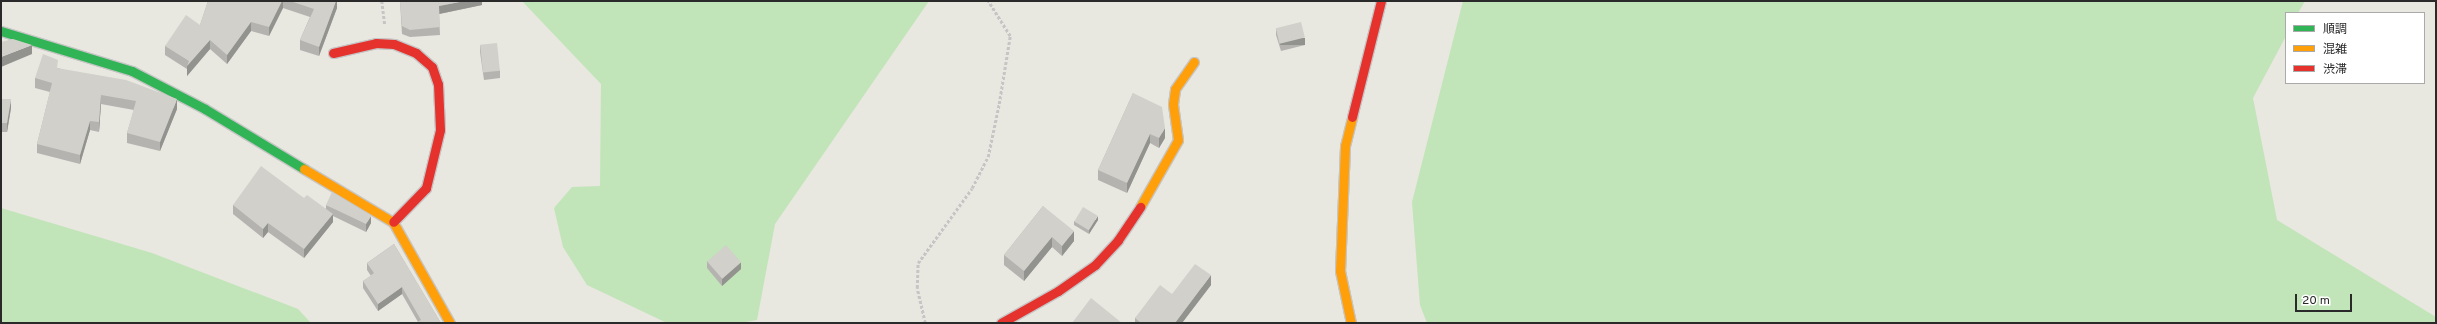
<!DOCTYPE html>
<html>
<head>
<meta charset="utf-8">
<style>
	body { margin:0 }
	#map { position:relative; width:2437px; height:324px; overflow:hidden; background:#e8e7e0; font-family:Overpass,"Noto Sans JP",sans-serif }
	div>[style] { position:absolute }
	.green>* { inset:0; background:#c1e5b8 }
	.path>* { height:2.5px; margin-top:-1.25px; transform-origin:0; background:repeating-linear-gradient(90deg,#c6c5c5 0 3px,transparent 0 5px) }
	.roads { filter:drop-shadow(1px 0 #c6c5c5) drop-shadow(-1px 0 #c6c5c5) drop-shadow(0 1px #c6c5c5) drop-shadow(0 -1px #c6c5c5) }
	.fast>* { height:9px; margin:-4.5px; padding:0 4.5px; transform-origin:4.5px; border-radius:4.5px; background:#30b455 }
	.slow>* { height:9px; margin:-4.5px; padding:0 4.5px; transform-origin:4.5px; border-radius:4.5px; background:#ff9f0a }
	.jam>* { height:9px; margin:-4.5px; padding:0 4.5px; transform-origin:4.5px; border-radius:4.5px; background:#e5322d }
	.wall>* { inset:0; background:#b4b3af }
	.shaded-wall>* { inset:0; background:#92928e; transform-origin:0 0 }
	.building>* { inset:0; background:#d1d0cb; transform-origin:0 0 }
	span { translate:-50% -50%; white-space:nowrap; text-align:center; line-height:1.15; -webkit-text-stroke:4px #fff; paint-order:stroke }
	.frame { position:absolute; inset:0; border:2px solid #2a2a2a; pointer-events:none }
	.legend { position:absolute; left:2285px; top:12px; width:140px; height:72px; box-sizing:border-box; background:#fff; border:1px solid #aaa; margin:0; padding:5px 7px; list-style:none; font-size:12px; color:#2a2a2a }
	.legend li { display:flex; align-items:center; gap:8px; height:20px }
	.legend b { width:20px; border:1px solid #aaa }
	.scale { position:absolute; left:2295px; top:294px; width:57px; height:18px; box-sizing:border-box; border:2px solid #2a2a2a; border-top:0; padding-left:5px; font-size:12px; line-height:14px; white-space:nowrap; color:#2a2a2a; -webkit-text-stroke:3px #fff; paint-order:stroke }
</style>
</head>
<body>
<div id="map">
	<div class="green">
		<div style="clip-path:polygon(522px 1px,929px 1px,775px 224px,757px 320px,740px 323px,667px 323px,587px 285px,563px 247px,554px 208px,572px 187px,600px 186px,601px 84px)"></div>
		<div style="clip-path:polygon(1463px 1px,2305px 1px,2298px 13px,2286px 13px,2286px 36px,2253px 98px,2277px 220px,2436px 317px,2436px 323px,1427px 323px,1420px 305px,1412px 202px)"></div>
		<div style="clip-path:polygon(1px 208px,152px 253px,298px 309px,311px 323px,1px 323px)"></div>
	</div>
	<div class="path">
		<div style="left:382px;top:1px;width:23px;rotate:83deg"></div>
		<div style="left:925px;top:323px;width:36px;rotate:-103deg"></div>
		<div style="left:917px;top:288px;width:25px;rotate:-88deg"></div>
		<div style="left:918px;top:263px;width:92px;rotate:-54.2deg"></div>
		<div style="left:972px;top:188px;width:35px;rotate:-63deg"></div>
		<div style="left:988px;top:157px;width:54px;rotate:-78.3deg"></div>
		<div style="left:999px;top:104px;width:69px;rotate:-80.8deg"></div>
		<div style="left:1010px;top:36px;width:41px;rotate:-122.2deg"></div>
	</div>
	<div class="roads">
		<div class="fast">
			<div style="left:1px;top:31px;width:137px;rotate:17deg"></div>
			<div style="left:132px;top:71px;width:82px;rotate:27.5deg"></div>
			<div style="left:205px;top:109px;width:116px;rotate:31.2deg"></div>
		</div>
		<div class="slow">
			<div style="left:304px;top:169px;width:104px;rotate:30.8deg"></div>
			<div style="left:393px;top:222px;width:116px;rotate:60.6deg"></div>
			<div style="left:1140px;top:207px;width:77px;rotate:-60.4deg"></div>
			<div style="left:1178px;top:140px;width:36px;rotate:-98deg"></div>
			<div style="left:1173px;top:104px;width:15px;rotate:-82deg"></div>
			<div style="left:1175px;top:89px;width:33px;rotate:-55deg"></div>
			<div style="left:1351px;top:323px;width:53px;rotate:-101.9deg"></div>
			<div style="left:1340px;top:271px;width:125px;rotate:-87.7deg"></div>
			<div style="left:1345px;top:146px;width:30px;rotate:-76deg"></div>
		</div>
		<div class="jam">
			<div style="left:333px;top:53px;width:44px;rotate:-13.1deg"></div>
			<div style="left:376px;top:43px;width:18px;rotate:3deg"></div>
			<div style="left:394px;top:44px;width:24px;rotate:22deg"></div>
			<div style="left:416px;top:53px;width:21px;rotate:41deg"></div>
			<div style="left:432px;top:67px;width:18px;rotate:71deg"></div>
			<div style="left:438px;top:84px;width:46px;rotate:87.5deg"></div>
			<div style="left:440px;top:130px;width:60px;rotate:103.6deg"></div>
			<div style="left:426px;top:188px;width:47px;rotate:134.1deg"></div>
			<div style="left:1352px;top:117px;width:120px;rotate:-76deg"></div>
			<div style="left:1001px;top:323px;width:65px;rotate:-29.3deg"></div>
			<div style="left:1058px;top:291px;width:45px;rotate:-35.1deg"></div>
			<div style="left:1095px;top:265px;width:34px;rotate:-47deg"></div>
			<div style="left:1118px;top:240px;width:40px;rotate:-56deg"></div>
		</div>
	</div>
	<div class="wall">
		<div style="clip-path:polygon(208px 1px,337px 1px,337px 8px,319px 56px,300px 50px,300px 40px,310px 17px,283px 8px,269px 36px,251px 31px,227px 64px,210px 49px,187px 76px,187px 69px,165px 55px,165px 46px,200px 25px)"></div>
		<div style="clip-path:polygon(400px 1px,482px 1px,482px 5px,439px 14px,440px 35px,410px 37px,402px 34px)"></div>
		<div style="clip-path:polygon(1276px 28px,1305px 45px,1281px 51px,1276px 35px)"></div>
		<div style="clip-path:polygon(480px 45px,500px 71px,500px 78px,484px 80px,480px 52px)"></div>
		<div style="clip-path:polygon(58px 68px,177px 109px,160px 151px,127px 143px,127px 133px,134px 110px,101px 104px,99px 132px,90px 130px,80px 164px,37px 153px,37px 144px,50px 92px,35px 88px,35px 78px)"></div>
		<div style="clip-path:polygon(1133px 93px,1165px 138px,1159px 148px,1150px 143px,1127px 193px,1098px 180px,1098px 170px)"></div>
		<div style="clip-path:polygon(1px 99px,11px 108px,7px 132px,1px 132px)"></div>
		<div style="clip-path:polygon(304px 198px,326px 209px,326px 205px,371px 223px,366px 232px,333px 216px,333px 222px,304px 258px,268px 232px,263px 238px,233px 214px,233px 205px)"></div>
		<div style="clip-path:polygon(1043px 206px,1074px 241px,1062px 256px,1052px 247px,1024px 281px,1004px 265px,1004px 255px)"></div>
		<div style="clip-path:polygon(1098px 220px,1089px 234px,1074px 225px,1074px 221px)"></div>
		<div style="clip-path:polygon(394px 244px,441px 323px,418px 322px,402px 294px,378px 311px,363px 288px,363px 281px,371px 276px,367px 270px,367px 263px)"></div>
		<div style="clip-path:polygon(707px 261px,741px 269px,722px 286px,707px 268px)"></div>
		<div style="clip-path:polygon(1211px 285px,1182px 323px,1135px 323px,1135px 318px,1172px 294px)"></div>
	</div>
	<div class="shaded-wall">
		<div style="clip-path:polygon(282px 1px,283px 1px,283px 8px,269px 36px,269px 27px)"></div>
		<div style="clip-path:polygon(336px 1px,337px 1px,337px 8px,319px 56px,319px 47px)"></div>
		<div style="clip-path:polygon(465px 1px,482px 1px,482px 5px,439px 14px,439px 6px)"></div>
		<div style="clip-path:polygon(251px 22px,251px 31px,227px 64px,227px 55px)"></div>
		<div style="left:1305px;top:38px;width:7px;height:25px;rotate:90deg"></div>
		<div style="clip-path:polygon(210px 40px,210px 49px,187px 76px,187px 66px)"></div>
		<div style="clip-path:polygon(32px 45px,32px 54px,1px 67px,1px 57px)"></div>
		<div style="clip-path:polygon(101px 95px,101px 104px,99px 132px,99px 122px)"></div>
		<div style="clip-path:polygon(11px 99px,11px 108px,7px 132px,7px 123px)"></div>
		<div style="clip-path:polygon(177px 99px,177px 109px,160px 151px,160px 142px)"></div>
		<div style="clip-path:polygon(90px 121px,90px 130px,80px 164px,80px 155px)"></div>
		<div style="clip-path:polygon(1165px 128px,1165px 138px,1159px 148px,1159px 138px)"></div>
		<div style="clip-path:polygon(1150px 134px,1150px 143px,1127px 193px,1127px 183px)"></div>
		<div style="clip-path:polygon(333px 214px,333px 222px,304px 258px,304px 249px)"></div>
		<div style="clip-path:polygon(371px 216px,371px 223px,366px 232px,366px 224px)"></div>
		<div style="clip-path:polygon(1098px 216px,1098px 220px,1089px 234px,1089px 230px)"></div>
		<div style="clip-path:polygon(268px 223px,268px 232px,263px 238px,263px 229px)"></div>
		<div style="clip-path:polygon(1074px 231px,1074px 241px,1062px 256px,1062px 246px)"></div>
		<div style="clip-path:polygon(1052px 237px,1052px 247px,1024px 281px,1024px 271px)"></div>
		<div style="clip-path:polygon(741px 262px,741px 269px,722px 286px,722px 279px)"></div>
		<div style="clip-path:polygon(1211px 275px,1211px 285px,1182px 323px,1175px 323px)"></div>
		<div style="clip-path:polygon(402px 287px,402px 294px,378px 311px,378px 304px)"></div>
	</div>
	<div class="building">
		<div style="clip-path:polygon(208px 1px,282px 1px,269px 27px,251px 22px,227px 55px,210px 40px,187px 66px,189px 61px,165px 46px,186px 15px,200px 25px)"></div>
		<div style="clip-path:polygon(290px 1px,336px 1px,319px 47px,300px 40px,314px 9px)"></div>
		<div style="clip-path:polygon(400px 1px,465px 1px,439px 6px,440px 27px,410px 30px,402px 26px)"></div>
		<div style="left:1301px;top:22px;width:16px;height:26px;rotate:76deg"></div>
		<div style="clip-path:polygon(13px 39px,32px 45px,1px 57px,1px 42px)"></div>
		<div style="left:497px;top:43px;width:28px;height:17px;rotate:84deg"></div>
		<div style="clip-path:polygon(43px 54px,58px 60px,57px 68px,126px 80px,177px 99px,160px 142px,127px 133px,136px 101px,101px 95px,99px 122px,90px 121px,80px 155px,37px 144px,52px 83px,35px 78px)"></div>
		<div style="clip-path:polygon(1133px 93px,1162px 107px,1165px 128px,1159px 138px,1150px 134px,1127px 183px,1098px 170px)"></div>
		<div style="clip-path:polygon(1px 99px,11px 99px,7px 123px,1px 123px)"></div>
		<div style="clip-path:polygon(261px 166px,304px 198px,307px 195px,333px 214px,304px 249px,268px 223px,263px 229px,233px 205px)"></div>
		<div style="clip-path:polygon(332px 192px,371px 216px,366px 224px,326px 205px)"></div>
		<div style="clip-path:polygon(1043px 206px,1074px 231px,1062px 246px,1052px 237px,1024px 271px,1004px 255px)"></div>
		<div style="left:1083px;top:207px;width:17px;height:17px;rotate:31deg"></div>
		<div style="clip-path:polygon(394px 244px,441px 323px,416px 323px,421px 320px,402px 287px,378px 304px,363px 281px,374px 273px,367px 263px)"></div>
		<div style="left:726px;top:245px;width:23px;height:25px;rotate:49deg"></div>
		<div style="clip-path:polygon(1195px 264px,1211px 275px,1175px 323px,1141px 323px,1135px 318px,1160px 285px,1172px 294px)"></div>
		<div style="clip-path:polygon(1091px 298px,1122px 323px,1072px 323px)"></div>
	</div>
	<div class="frame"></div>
	<ul class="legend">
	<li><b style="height:5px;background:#30b455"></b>順調</li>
	<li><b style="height:5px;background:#ff9f0a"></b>混雑</li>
	<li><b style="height:5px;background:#e5322d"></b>渋滞</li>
	</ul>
	<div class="scale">20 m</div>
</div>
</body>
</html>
